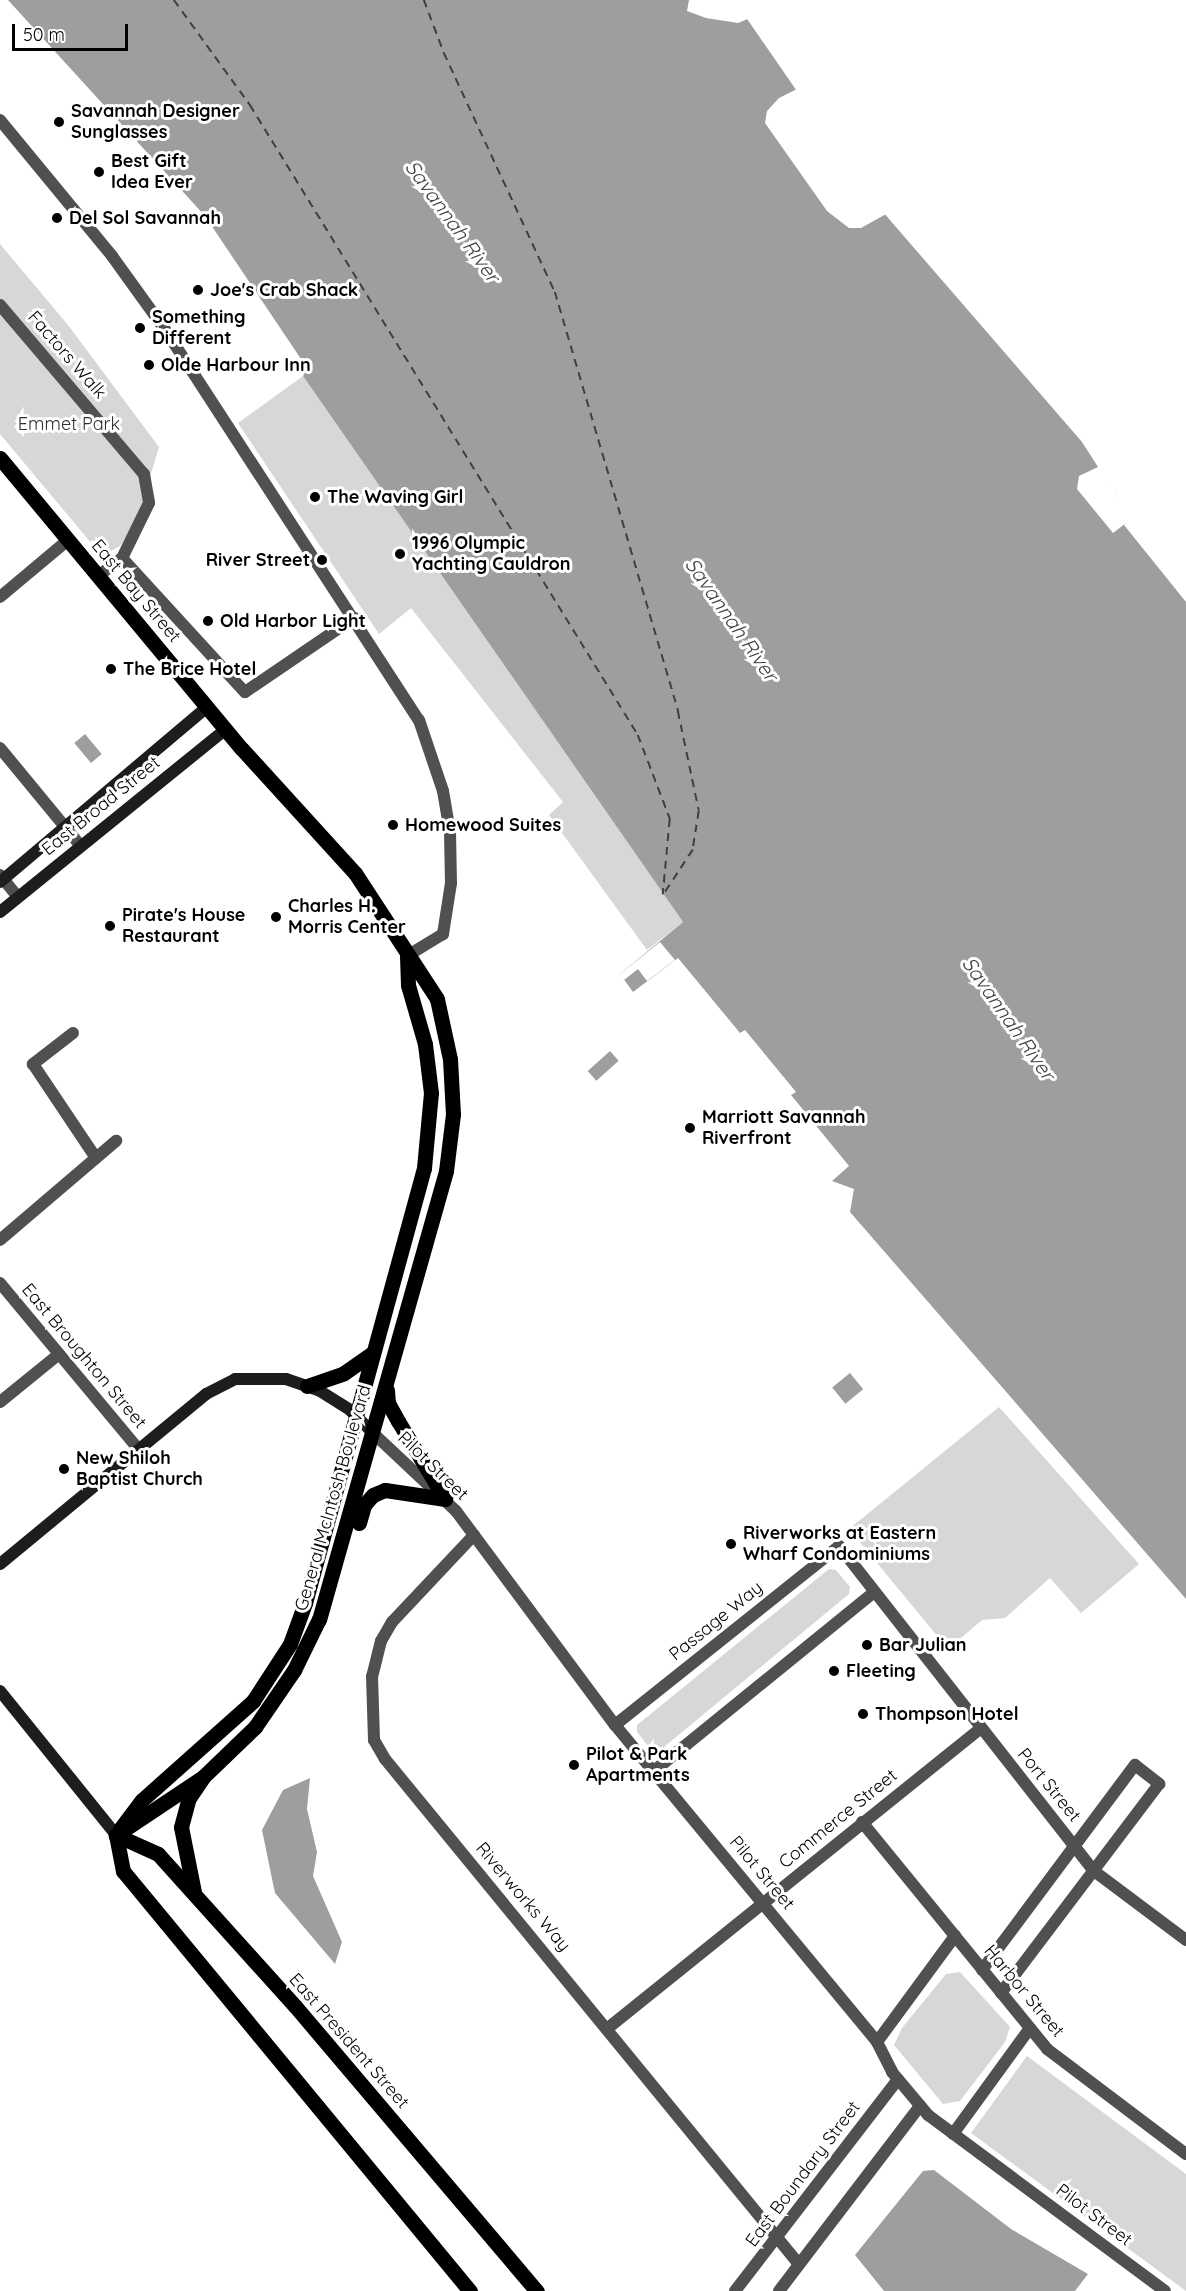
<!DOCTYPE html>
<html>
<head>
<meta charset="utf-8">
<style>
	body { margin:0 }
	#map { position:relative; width:1186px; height:2291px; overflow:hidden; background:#fff; font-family:Quicksand,sans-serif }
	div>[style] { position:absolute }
	.green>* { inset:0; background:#d7d7d7 }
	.water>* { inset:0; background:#9e9e9e; transform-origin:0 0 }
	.pier>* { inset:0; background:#fff }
	.ferry>* { height:1.5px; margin-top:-0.75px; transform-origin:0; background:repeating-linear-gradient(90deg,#3f3f3f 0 8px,transparent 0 14px) }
	.street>* { height:12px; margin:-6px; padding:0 6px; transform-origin:6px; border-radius:6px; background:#505050 }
	.secondary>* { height:12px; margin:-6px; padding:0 6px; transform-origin:6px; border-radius:6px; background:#1d1d1d }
	.primary>* { height:15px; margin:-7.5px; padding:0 7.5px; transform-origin:7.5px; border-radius:7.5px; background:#000 }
	.dots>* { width:16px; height:16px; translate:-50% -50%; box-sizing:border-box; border:3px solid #fff; border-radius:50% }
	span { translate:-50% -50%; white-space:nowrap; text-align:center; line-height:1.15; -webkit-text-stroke:6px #fff; paint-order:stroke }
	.poi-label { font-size:18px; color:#000; font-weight:700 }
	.left { translate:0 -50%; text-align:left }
	.right { translate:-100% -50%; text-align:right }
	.street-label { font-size:18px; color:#000 }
	.park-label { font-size:18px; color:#2e2e2e }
	.water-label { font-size:20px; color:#3f3f3f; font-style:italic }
	.scale { position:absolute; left:12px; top:24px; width:116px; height:27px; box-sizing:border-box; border:3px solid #000; border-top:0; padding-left:8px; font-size:18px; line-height:21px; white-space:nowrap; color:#000; -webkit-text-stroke:4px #fff; paint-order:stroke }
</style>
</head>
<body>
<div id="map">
	<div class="green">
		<div style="clip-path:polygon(0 244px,68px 325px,159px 447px,141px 507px,127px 536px,120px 546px,102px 556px,0 434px)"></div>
		<div style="clip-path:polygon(303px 376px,683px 922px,647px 950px,549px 815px,563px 802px,411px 608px,379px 634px,238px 423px)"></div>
		<div style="clip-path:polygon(999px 1407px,1139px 1564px,1081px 1613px,1050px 1578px,1005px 1618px,982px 1620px,948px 1649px,849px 1529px)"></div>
		<div style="clip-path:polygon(829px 1569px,836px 1570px,850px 1587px,849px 1594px,658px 1752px,652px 1751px,637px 1732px,637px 1725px)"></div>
		<div style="clip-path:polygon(960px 1972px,1010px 2027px,1005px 2042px,960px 2101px,943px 2104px,894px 2045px,902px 2028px,946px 1974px)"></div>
		<div style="clip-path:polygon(1027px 2056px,1186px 2174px,1186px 2291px,971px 2133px)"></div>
	</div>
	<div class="water">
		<div style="clip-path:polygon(8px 0,734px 0,870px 197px,1082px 442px,1116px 495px,1128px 521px,1124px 525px,1186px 602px,1186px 1599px,850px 1212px,854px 1189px,832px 1181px,849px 1166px,791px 1095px,796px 1092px,745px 1030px,740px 1033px,678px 958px,633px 992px,620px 974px,683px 922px,303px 376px,307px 368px,205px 216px)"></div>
		<div style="left:85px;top:734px;width:26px;height:14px;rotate:50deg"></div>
		<div style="left:610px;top:1051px;width:13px;height:30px;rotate:48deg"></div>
		<div style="left:850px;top:1373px;width:21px;height:23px;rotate:51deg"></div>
		<div style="clip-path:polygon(310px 1778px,307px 1809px,317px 1852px,313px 1876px,342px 1942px,335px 1964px,275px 1893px,262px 1830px,283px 1790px)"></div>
		<div style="clip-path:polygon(934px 2170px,1011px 2229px,1088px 2274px,1075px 2291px,884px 2291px,855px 2255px,923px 2171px)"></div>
	</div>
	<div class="pier">
		<div style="clip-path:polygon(689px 0,737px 0,750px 18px,738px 23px,706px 18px,687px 11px)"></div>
		<div style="clip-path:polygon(799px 88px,888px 213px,861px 228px,849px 228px,827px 211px,765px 123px,767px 111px,779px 98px)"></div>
		<div style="clip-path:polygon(1100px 466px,1130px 520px,1113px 533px,1077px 489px,1079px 476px)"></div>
		<div style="clip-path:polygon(660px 942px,675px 960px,647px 981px,638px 969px,624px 980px,620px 974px)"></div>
	</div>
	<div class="ferry">
		<div style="left:174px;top:0;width:130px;rotate:54.1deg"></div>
		<div style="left:250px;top:105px;width:740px;rotate:58.37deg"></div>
		<div style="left:638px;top:735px;width:90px;rotate:69.1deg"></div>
		<div style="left:670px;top:819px;width:76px;rotate:95.3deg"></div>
		<div style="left:424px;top:0;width:57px;rotate:69.3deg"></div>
		<div style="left:444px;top:53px;width:264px;rotate:65.1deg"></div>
		<div style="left:555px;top:292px;width:437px;rotate:73.6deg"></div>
		<div style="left:678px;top:711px;width:102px;rotate:78.1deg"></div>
		<div style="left:699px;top:811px;width:39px;rotate:99deg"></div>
		<div style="left:693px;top:850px;width:53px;rotate:123.4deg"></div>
	</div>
	<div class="street">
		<div style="left:0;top:120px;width:176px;rotate:50.5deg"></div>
		<div style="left:112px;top:256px;width:89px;rotate:54.2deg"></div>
		<div style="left:164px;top:328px;width:468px;rotate:57deg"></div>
		<div style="left:419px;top:720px;width:75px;rotate:71.3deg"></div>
		<div style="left:443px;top:791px;width:42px;rotate:80.3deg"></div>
		<div style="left:450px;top:832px;width:51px;rotate:88.9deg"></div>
		<div style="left:451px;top:883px;width:52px;rotate:98.9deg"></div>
		<div style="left:443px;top:934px;width:42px;rotate:148.6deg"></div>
		<div style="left:0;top:305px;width:222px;rotate:49.6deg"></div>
		<div style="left:144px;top:474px;width:29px;rotate:80deg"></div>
		<div style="left:149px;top:503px;width:61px;rotate:116.1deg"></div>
		<div style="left:122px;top:558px;width:30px;rotate:143deg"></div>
		<div style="left:122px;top:558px;width:182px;rotate:47.5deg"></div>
		<div style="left:245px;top:692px;width:132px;rotate:-34.2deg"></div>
		<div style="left:0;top:597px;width:89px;rotate:-40deg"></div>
		<div style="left:0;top:748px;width:126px;rotate:50.5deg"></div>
		<div style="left:0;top:875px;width:28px;rotate:51deg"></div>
		<div style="left:73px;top:1033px;width:51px;rotate:142.2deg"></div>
		<div style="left:33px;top:1064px;width:113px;rotate:56.2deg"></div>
		<div style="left:0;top:1240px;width:153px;rotate:-40.5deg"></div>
		<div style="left:0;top:1283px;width:219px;rotate:50.2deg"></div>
		<div style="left:0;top:1402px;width:76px;rotate:-39.1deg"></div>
		<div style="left:373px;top:1433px;width:114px;rotate:43.2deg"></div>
		<div style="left:456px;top:1511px;width:267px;rotate:53.4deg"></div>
		<div style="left:615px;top:1725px;width:411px;rotate:50.4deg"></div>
		<div style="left:877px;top:2042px;width:34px;rotate:63deg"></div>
		<div style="left:892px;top:2072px;width:56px;rotate:50.1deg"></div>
		<div style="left:928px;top:2115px;width:295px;rotate:36.6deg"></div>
		<div style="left:474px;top:1535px;width:120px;rotate:133.3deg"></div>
		<div style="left:392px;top:1622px;width:22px;rotate:120deg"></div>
		<div style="left:381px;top:1641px;width:36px;rotate:104deg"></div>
		<div style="left:372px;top:1676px;width:64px;rotate:88.2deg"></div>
		<div style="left:374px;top:1740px;width:22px;rotate:60deg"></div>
		<div style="left:385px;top:1759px;width:652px;rotate:50.67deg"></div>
		<div style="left:615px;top:1725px;width:287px;rotate:-38.6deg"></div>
		<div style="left:839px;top:1546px;width:413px;rotate:51.9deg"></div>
		<div style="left:1094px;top:1871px;width:115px;rotate:36.9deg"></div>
		<div style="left:654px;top:1771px;width:284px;rotate:-39.1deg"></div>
		<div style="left:862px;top:1822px;width:293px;rotate:50.8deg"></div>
		<div style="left:1047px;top:2049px;width:174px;rotate:37.1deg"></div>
		<div style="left:982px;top:1970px;width:256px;rotate:-53.3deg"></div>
		<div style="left:1135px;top:1765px;width:31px;rotate:38deg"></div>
		<div style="left:1159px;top:1784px;width:262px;rotate:127.1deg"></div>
		<div style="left:608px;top:2028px;width:477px;rotate:-38.8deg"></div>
		<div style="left:877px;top:2042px;width:132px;rotate:-53.7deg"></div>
		<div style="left:953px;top:2134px;width:131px;rotate:-54deg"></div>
		<div style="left:735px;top:2291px;width:267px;rotate:-52.4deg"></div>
		<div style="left:779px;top:2291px;width:233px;rotate:-52.7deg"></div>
	</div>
	<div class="secondary">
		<div style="left:0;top:882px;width:271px;rotate:-40.2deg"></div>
		<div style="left:0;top:912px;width:291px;rotate:-39deg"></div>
		<div style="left:0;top:1564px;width:267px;rotate:-39.5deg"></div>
		<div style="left:206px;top:1394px;width:33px;rotate:-27deg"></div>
		<div style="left:235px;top:1379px;width:51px"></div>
		<div style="left:286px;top:1379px;width:36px;rotate:19deg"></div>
		<div style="left:320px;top:1391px;width:36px;rotate:32deg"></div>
		<div style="left:350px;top:1410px;width:33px;rotate:45deg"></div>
		<div style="left:0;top:1691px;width:185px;rotate:51.1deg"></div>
	</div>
	<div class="primary">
		<div style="left:0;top:458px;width:378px;rotate:50.3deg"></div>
		<div style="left:242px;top:749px;width:168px;rotate:47.7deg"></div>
		<div style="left:355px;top:873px;width:150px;rotate:56.9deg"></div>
		<div style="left:437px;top:999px;width:61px;rotate:77.8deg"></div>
		<div style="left:450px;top:1059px;width:55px;rotate:86.9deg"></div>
		<div style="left:453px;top:1114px;width:57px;rotate:97deg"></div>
		<div style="left:446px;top:1171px;width:466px;rotate:105.8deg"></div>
		<div style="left:319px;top:1619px;width:57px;rotate:116.1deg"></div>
		<div style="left:294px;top:1670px;width:69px;rotate:124.4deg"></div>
		<div style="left:255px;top:1727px;width:72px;rotate:136.1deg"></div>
		<div style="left:203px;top:1777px;width:105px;rotate:146.3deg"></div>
		<div style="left:307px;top:1386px;width:39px;rotate:-19deg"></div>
		<div style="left:344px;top:1373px;width:35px;rotate:-35deg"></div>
		<div style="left:387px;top:1390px;width:13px;rotate:86deg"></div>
		<div style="left:388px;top:1403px;width:21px;rotate:61deg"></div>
		<div style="left:398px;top:1421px;width:91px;rotate:58.9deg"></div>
		<div style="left:359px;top:1523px;width:19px;rotate:-74deg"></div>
		<div style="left:364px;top:1505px;width:13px;rotate:-48deg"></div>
		<div style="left:373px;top:1495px;width:13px;rotate:-23deg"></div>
		<div style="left:385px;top:1490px;width:61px;rotate:8.5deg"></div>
		<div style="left:120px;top:1829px;width:36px;rotate:-53deg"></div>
		<div style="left:142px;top:1800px;width:149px;rotate:-41.7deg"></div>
		<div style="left:253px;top:1701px;width:68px;rotate:-57deg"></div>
		<div style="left:290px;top:1644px;width:44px;rotate:-69.9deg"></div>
		<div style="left:305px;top:1603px;width:451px;rotate:-74.7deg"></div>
		<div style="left:424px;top:1168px;width:75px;rotate:-84.7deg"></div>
		<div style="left:431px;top:1093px;width:49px;rotate:-97deg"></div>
		<div style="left:425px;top:1044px;width:61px;rotate:-106.1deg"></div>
		<div style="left:408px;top:985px;width:29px;rotate:-92deg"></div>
		<div style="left:116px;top:1835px;width:46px;rotate:24.3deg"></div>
		<div style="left:158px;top:1854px;width:205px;rotate:48deg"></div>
		<div style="left:295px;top:2006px;width:374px;rotate:49.7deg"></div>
		<div style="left:116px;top:1835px;width:37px;rotate:79deg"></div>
		<div style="left:123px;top:1871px;width:545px;rotate:50.44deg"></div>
		<div style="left:194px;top:1892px;width:66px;rotate:-101.3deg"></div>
		<div style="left:181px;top:1827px;width:30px;rotate:-75deg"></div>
		<div style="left:189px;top:1798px;width:23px;rotate:-56deg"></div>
	</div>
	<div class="dots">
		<div style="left:59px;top:122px;background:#000"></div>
		<div style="left:99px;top:172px;background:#000"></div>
		<div style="left:57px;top:218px;background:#000"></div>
		<div style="left:198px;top:290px;background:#000"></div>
		<div style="left:140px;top:328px;background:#000"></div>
		<div style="left:149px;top:365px;background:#000"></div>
		<div style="left:315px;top:497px;background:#000"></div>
		<div style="left:400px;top:554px;background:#000"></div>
		<div style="left:322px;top:560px;background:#000"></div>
		<div style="left:208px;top:621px;background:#000"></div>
		<div style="left:111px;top:669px;background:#000"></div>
		<div style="left:393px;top:825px;background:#000"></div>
		<div style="left:276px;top:917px;background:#000"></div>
		<div style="left:110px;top:926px;background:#000"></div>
		<div style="left:690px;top:1128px;background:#000"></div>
		<div style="left:64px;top:1469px;background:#000"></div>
		<div style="left:731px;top:1544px;background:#000"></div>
		<div style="left:867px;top:1645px;background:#000"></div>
		<div style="left:834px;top:1671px;background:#000"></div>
		<div style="left:863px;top:1714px;background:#000"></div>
		<div style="left:574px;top:1765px;background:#000"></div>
	</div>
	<div class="poi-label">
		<span class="left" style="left:71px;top:122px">Savannah Designer<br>Sunglasses</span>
		<span class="left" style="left:111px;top:172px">Best Gift<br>Idea Ever</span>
		<span class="left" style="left:69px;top:218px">Del Sol Savannah</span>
		<span class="left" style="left:210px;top:290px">Joe's Crab Shack</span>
		<span class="left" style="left:152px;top:328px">Something<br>Different</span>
		<span class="left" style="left:161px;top:365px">Olde Harbour Inn</span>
		<span class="left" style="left:327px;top:497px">The Waving Girl</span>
		<span class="left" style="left:412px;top:554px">1996 Olympic<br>Yachting Cauldron</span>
		<span class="right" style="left:310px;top:560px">River Street</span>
		<span class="left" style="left:220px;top:621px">Old Harbor Light</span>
		<span class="left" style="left:123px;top:669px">The Brice Hotel</span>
		<span class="left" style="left:405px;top:825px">Homewood Suites</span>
		<span class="left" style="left:288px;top:917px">Charles H.<br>Morris Center</span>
		<span class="left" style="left:122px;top:926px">Pirate's House<br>Restaurant</span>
		<span class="left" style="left:702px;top:1128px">Marriott Savannah<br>Riverfront</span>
		<span class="left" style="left:76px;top:1469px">New Shiloh<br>Baptist Church</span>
		<span class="left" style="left:743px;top:1544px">Riverworks at Eastern<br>Wharf Condominiums</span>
		<span class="left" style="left:879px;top:1645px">Bar Julian</span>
		<span class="left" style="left:846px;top:1671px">Fleeting</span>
		<span class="left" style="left:875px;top:1714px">Thompson Hotel</span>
		<span class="left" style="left:586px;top:1765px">Pilot &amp; Park<br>Apartments</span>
	</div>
	<div class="street-label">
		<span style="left:67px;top:355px;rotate:49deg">Factors Walk</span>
		<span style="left:136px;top:591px;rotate:50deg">East Bay Street</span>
		<span style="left:101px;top:806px;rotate:-39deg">East Broad Street</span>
		<span style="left:84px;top:1356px;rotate:50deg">East Broughton Street</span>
		<span style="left:433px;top:1466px;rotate:44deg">Pilot Street</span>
		<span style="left:333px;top:1498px;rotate:-74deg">General McIntosh Boulevard</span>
		<span style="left:716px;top:1621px;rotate:-39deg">Passage Way</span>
		<span style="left:1049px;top:1785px;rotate:51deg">Port Street</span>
		<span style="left:838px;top:1819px;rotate:-39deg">Commerce Street</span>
		<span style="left:762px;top:1873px;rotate:50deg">Pilot Street</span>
		<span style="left:523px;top:1897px;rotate:50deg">Riverworks Way</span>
		<span style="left:1024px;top:1991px;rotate:50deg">Harbor Street</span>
		<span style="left:349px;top:2041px;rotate:49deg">East President Street</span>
		<span style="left:803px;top:2174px;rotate:-53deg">East Boundary Street</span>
		<span style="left:1094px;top:2215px;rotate:37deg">Pilot Street</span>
	</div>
	<div class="park-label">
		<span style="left:69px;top:424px">Emmet Park</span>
	</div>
	<div class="water-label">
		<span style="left:453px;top:221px;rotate:54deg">Savannah River</span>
		<span style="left:732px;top:619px;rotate:55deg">Savannah River</span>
		<span style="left:1009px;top:1018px;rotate:55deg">Savannah River</span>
	</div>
	<div class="scale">50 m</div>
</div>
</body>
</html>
